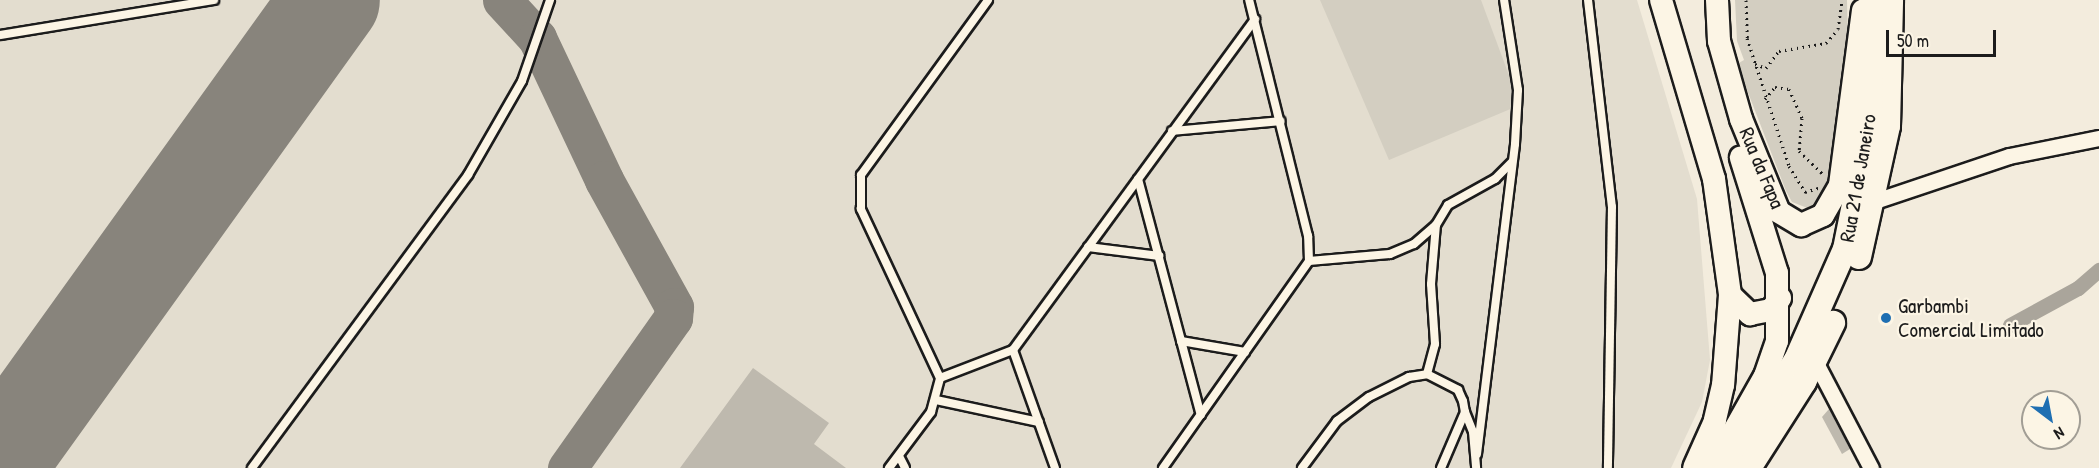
<!DOCTYPE html>
<html>
<head>
<meta charset="utf-8">
<style>
	body { margin:0 }
	#map { position:relative; width:2099px; height:468px; overflow:hidden; background:#f3ecdd; font-family:"Patrick Hand",sans-serif }
	div>[style] { position:absolute }
	.built>* { inset:0; background:#e3ddcf }
	.green>* { inset:0; background:#d3cec1 }
	.canal>* { height:15px; margin:-7.5px; padding:0 7.5px; transform-origin:7.5px; border-radius:7.5px; background:#aaa59b }
	.taxiway>* { height:39px; margin:-19.5px; padding:0 19.5px; transform-origin:19.5px; border-radius:19.5px; background:#88847c }
	.runway>* { height:99px; margin:-49.5px; padding:0 49.5px; transform-origin:49.5px; border-radius:49.5px; background:#88847c }
	.building>* { inset:0; background:#beb9ae }
	.path>* { height:3px; margin-top:-1.5px; transform-origin:0; background:repeating-linear-gradient(90deg,#1c1c1c 0 1.5px,transparent 0 6px) }
	.roads { filter:drop-shadow(2px 0 #1c1c1c) drop-shadow(-2px 0 #1c1c1c) drop-shadow(0 2px #1c1c1c) drop-shadow(0 -2px #1c1c1c) }
	.lane>* { height:8px; margin:-4px; padding:0 4px; transform-origin:4px; border-radius:4px; background:#fcf5e5 }
	.street>* { height:15px; margin:-7.5px; padding:0 7.5px; transform-origin:7.5px; border-radius:7.5px; background:#fcf5e5 }
	.secondary>* { height:22px; margin:-11px; padding:0 11px; transform-origin:11px; border-radius:11px; background:#fcf5e5 }
	.primary>* { height:24px; margin:-12px; padding:0 12px; transform-origin:12px; border-radius:12px; background:#fcf5e5 }
	.dots>* { width:16px; height:16px; translate:-50% -50%; box-sizing:border-box; border:3px solid #fcf5e5; border-radius:50% }
	span { translate:-50% -50%; white-space:nowrap; text-align:center; line-height:1.15; -webkit-text-stroke:4.5px #fcf5e5; paint-order:stroke }
	.street-label { font-size:21px; color:#1c1c1c }
	.poi-label { font-size:21px; color:#1c1c1c }
	.left { translate:0 -50%; text-align:left }
	.north { position:absolute; left:2021px; top:390px; width:60px; height:60px; box-sizing:border-box; background:#fcf5e5; border:2px solid #a29e95; border-radius:50%; rotate:148deg; font-size:16px; font-weight:700; line-height:24px; text-align:center; color:#1c1c1c }
	.north::after { content:''; display:block; margin:auto; width:21px; height:27px; background:#1f6fb2; clip-path:polygon(50% 0,100% 100%,50% 72%,0 100%) }
	.scale { position:absolute; left:1886px; top:30px; width:110px; height:27px; box-sizing:border-box; border:3px solid #1c1c1c; border-top:0; padding-left:8px; font-size:18px; line-height:21px; white-space:nowrap; color:#1c1c1c; -webkit-text-stroke:4px #fcf5e5; paint-order:stroke }
</style>
</head>
<body>
<div id="map">
	<div class="built">
		<div style="clip-path:polygon(0 0,1637px 0,1697px 199px,1710px 360px,1702px 402px,1671px 468px,0 468px)"></div>
	</div>
	<div class="green">
		<div style="clip-path:polygon(1320px 0,1481px 0,1520px 105px,1389px 160px)"></div>
		<div style="clip-path:polygon(1735px 0,1847px 0,1848px 47px,1827px 190px,1821px 204px,1810px 209px,1792px 202px,1786px 191px,1737px 64px,1744px 60px,1737px 41px)"></div>
	</div>
	<div class="canal">
		<div style="left:2010px;top:325px;width:77px;rotate:-28.6deg"></div>
		<div style="left:2078px;top:288px;width:28px;rotate:-41deg"></div>
	</div>
	<div class="taxiway">
		<div style="left:502px;top:0;width:52px;rotate:47.4deg"></div>
		<div style="left:537px;top:38px;width:157px;rotate:64.7deg"></div>
		<div style="left:604px;top:180px;width:145px;rotate:61.1deg"></div>
		<div style="left:674px;top:307px;width:11px;rotate:95deg"></div>
		<div style="left:673px;top:318px;width:184px;rotate:125.2deg"></div>
	</div>
	<div class="runway">
		<div style="left:0;top:459px;width:565px;rotate:-54.29deg"></div>
	</div>
	<div class="building">
		<div style="clip-path:polygon(753px 368px,829px 423px,814px 444px,846px 468px,680px 468px)"></div>
		<div style="clip-path:polygon(1829px 409px,1850px 449px,1842px 454px,1822px 417px)"></div>
	</div>
	<div class="path">
		<div style="left:1746px;top:0;width:38px;rotate:88deg"></div>
		<div style="left:1747px;top:38px;width:135px;rotate:71.8deg"></div>
		<div style="left:1789px;top:166px;width:31px;rotate:58deg"></div>
		<div style="left:1805px;top:192px;width:14px;rotate:-17deg"></div>
		<div style="left:1755px;top:64px;width:12px;rotate:20deg"></div>
		<div style="left:1766px;top:68px;width:21px;rotate:-53deg"></div>
		<div style="left:1779px;top:51px;width:48px;rotate:-9.7deg"></div>
		<div style="left:1826px;top:43px;width:18px;rotate:-49deg"></div>
		<div style="left:1838px;top:29px;width:29px;rotate:-82deg"></div>
		<div style="left:1765px;top:99px;width:16px;rotate:-50deg"></div>
		<div style="left:1775px;top:87px;width:14px;rotate:8deg"></div>
		<div style="left:1789px;top:89px;width:32px;rotate:66deg"></div>
		<div style="left:1802px;top:118px;width:33px;rotate:95deg"></div>
		<div style="left:1799px;top:151px;width:33px;rotate:44deg"></div>
	</div>
	<div class="roads">
		<div class="lane">
			<div style="left:1588px;top:0;width:208px;rotate:83.4deg"></div>
			<div style="left:1612px;top:207px;width:261px;rotate:90.9deg"></div>
			<div style="left:0;top:35px;width:217px;rotate:-9.3deg"></div>
			<div style="left:1172px;top:131px;width:109px;rotate:-5.2deg"></div>
			<div style="left:1138px;top:179px;width:244px;rotate:75.1deg"></div>
			<div style="left:1088px;top:247px;width:72px;rotate:7.2deg"></div>
			<div style="left:1309px;top:261px;width:81px;rotate:-4.9deg"></div>
			<div style="left:1390px;top:254px;width:26px;rotate:-23deg"></div>
			<div style="left:1414px;top:244px;width:29px;rotate:-41deg"></div>
			<div style="left:1436px;top:225px;width:23px;rotate:-59deg"></div>
			<div style="left:1448px;top:205px;width:54px;rotate:-29deg"></div>
			<div style="left:1495px;top:179px;width:24px;rotate:-45deg"></div>
			<div style="left:1181px;top:341px;width:65px;rotate:9.8deg"></div>
			<div style="left:1013px;top:350px;width:125px;rotate:70.4deg"></div>
			<div style="left:1427px;top:374px;width:31px;rotate:-75deg"></div>
			<div style="left:1435px;top:344px;width:60px;rotate:-93.8deg"></div>
			<div style="left:1431px;top:284px;width:59px;rotate:-85.2deg"></div>
			<div style="left:940px;top:378px;width:78px;rotate:-21deg"></div>
			<div style="left:1013px;top:350px;width:410px;rotate:-53.8deg"></div>
			<div style="left:936px;top:400px;width:105px;rotate:12.1deg"></div>
			<div style="left:1465px;top:412px;width:22px;rotate:68deg"></div>
			<div style="left:1473px;top:432px;width:36px;rotate:85deg"></div>
			<div style="left:1477px;top:454px;width:312px;rotate:-83deg"></div>
			<div style="left:1515px;top:144px;width:54px;rotate:-86.8deg"></div>
			<div style="left:1518px;top:90px;width:91px;rotate:-98.8deg"></div>
			<div style="left:899px;top:456px;width:13px;rotate:63deg"></div>
			<div style="left:252px;top:468px;width:364px;rotate:-53.6deg"></div>
			<div style="left:468px;top:175px;width:108px;rotate:-60.1deg"></div>
			<div style="left:522px;top:81px;width:86px;rotate:-70.9deg"></div>
			<div style="left:889px;top:468px;width:70px;rotate:-53.1deg"></div>
			<div style="left:931px;top:412px;width:35px;rotate:-75deg"></div>
			<div style="left:940px;top:378px;width:187px;rotate:-115.1deg"></div>
			<div style="left:861px;top:209px;width:34px;rotate:-90deg"></div>
			<div style="left:861px;top:175px;width:216px;rotate:-54deg"></div>
			<div style="left:1163px;top:468px;width:253px;rotate:-54.8deg"></div>
			<div style="left:1309px;top:261px;width:25px;rotate:-92deg"></div>
			<div style="left:1308px;top:236px;width:243px;rotate:-104deg"></div>
			<div style="left:1302px;top:468px;width:59px;rotate:-53.3deg"></div>
			<div style="left:1337px;top:421px;width:40px;rotate:-37deg"></div>
			<div style="left:1369px;top:397px;width:45px;rotate:-26.6deg"></div>
			<div style="left:1409px;top:377px;width:18px;rotate:-9deg"></div>
			<div style="left:1427px;top:374px;width:35px;rotate:27deg"></div>
			<div style="left:1458px;top:390px;width:12px;rotate:66deg"></div>
			<div style="left:1463px;top:401px;width:11px;rotate:80deg"></div>
			<div style="left:1465px;top:412px;width:61px;rotate:113.2deg"></div>
		</div>
		<div class="street">
			<div style="left:1875px;top:201px;width:141px;rotate:-18.6deg"></div>
			<div style="left:2009px;top:156px;width:92px;rotate:-11.3deg"></div>
			<div style="left:1815px;top:361px;width:121px;rotate:62.4deg"></div>
		</div>
		<div class="secondary">
			<div style="left:1661px;top:0;width:187px;rotate:73.5deg"></div>
			<div style="left:1714px;top:179px;width:117px;rotate:82.1deg"></div>
			<div style="left:1730px;top:295px;width:90px;rotate:94.4deg"></div>
			<div style="left:1723px;top:385px;width:37px;rotate:103deg"></div>
			<div style="left:1715px;top:421px;width:51px;rotate:114.1deg"></div>
			<div style="left:1717px;top:0;width:41px;rotate:87.2deg"></div>
			<div style="left:1719px;top:41px;width:81px;rotate:74.2deg"></div>
			<div style="left:1741px;top:119px;width:100px;rotate:67.8deg"></div>
			<div style="left:1779px;top:212px;width:26px;rotate:31deg"></div>
			<div style="left:1801px;top:225px;width:24px;rotate:-24deg"></div>
			<div style="left:1823px;top:215px;width:34px;rotate:-60deg"></div>
			<div style="left:1840px;top:185px;width:176px;rotate:-82.5deg"></div>
			<div style="left:1730px;top:295px;width:28px;rotate:44deg"></div>
			<div style="left:1750px;top:314px;width:21px;rotate:-11deg"></div>
			<div style="left:1771px;top:310px;width:15px;rotate:-53deg"></div>
			<div style="left:1713px;top:468px;width:106px;rotate:-60.5deg"></div>
			<div style="left:1765px;top:376px;width:37px;rotate:-71deg"></div>
			<div style="left:1777px;top:341px;width:68px;rotate:-90deg"></div>
			<div style="left:1777px;top:273px;width:121px;rotate:-107.4deg"></div>
		</div>
		<div class="primary">
			<div style="left:1859px;top:257px;width:134px;rotate:-77.5deg"></div>
			<div style="left:1888px;top:126px;width:126px;rotate:-88.6deg"></div>
			<div style="left:1726px;top:468px;width:129px;rotate:-57.1deg"></div>
			<div style="left:1796px;top:360px;width:121px;rotate:-66.2deg"></div>
			<div style="left:1845px;top:249px;width:126px;rotate:-78.6deg"></div>
			<div style="left:1870px;top:125px;width:125px;rotate:-89.1deg"></div>
			<div style="left:1749px;top:468px;width:102px;rotate:-57.4deg"></div>
			<div style="left:1804px;top:382px;width:66px;rotate:-63.8deg"></div>
		</div>
	</div>
	<div class="dots">
		<div style="left:1886px;top:318px;background:#1f6fb2"></div>
	</div>
	<div class="street-label">
		<span style="left:1762px;top:168px;rotate:67deg">Rua da Fapa</span>
		<span style="left:1858px;top:178px;rotate:-80deg">Rua 21 de Janeiro</span>
	</div>
	<div class="poi-label">
		<span class="left" style="left:1898px;top:318px">Garbambi<br>Comercial Limitado</span>
	</div>
	<div class="north">N</div>
	<div class="scale">50 m</div>
</div>
</body>
</html>
